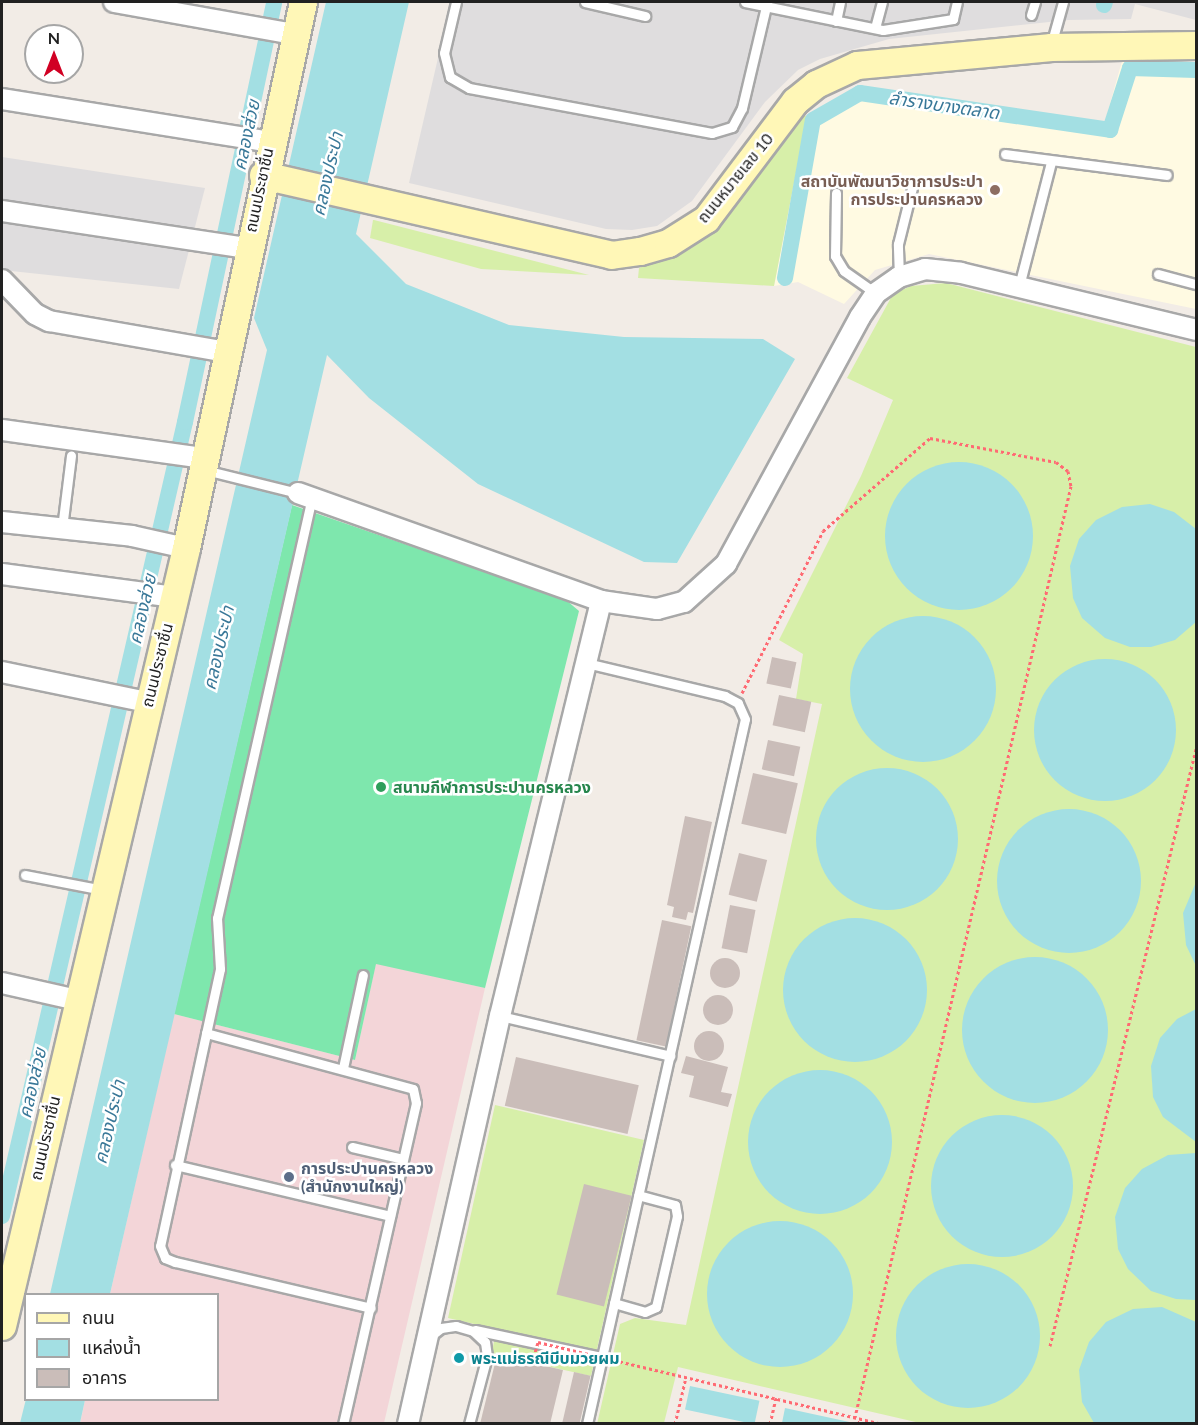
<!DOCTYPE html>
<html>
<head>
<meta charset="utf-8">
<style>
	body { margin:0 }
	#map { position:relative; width:1198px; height:1425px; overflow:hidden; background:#f2ece6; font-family:Lato,"Noto Sans Thai",sans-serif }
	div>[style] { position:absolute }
	.residential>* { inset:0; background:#dfddde }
	.commercial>* { inset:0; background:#f3d5d8 }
	.education>* { inset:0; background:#fffae2 }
	.grass>* { inset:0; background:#d7efa9 }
	.pitch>* { inset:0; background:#7ee7ad }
	.water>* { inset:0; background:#a3dfe3; transform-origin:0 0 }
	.round { border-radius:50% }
	.canal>* { height:16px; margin:-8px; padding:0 8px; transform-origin:8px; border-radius:8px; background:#a3dfe3 }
	.building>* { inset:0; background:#cabdb9; transform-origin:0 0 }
	.path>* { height:3px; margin-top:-1.5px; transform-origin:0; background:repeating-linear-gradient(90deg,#ff6a73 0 3px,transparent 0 6px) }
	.roads { filter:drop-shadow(2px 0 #a8a8a8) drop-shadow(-2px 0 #a8a8a8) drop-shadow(0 2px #a8a8a8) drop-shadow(0 -2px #a8a8a8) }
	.lane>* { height:9px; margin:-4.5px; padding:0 4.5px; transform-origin:4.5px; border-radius:4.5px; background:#fff }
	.street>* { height:20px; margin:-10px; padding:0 10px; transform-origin:10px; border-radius:10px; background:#fff }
	.secondary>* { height:27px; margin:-13.5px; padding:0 13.5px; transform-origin:13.5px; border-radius:13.5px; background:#fff7b7 }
	.path-bridge>* { height:3px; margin-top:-1.5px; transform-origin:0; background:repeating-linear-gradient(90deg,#ff6a73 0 3px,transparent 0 6px) }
	.dots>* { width:16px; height:16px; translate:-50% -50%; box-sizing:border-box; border:3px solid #fff; border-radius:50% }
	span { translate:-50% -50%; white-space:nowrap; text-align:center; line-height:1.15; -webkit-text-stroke:5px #fff; paint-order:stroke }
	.street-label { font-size:16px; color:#212121 }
	.education-label { font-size:16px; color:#785e54; font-weight:700 }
	.right { translate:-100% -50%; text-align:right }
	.leisure-label { font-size:16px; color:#27864d; font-weight:700 }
	.left { translate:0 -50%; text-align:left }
	.service-label { font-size:16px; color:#4e5e75; font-weight:700 }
	.culture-label { font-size:16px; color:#0d838f; font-weight:700 }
	.water-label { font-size:18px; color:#397898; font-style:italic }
	.frame { position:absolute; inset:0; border:3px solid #212121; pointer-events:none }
	.legend { position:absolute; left:24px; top:1293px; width:195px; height:108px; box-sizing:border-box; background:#fff; border:2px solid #a6a6a6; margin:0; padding:8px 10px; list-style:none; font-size:18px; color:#212121 }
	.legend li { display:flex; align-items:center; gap:12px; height:30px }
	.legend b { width:30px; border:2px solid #a6a6a6 }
	.north { position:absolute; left:24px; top:24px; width:60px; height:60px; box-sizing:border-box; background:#fff; border:2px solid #a6a6a6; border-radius:50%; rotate:0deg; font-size:16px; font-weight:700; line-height:24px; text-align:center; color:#212121 }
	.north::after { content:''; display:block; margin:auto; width:21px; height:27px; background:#d10023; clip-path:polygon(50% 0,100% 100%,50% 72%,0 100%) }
</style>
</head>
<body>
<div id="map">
	<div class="residential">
		<div style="clip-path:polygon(451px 2px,1196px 2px,1196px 20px,1135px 4px,1131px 19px,1068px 20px,889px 39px,820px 59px,798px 70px,765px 102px,692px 201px,657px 226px,632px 230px,606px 229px,409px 183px)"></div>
		<div style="clip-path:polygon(2px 157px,205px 188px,179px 289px,2px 270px)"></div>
	</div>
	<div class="commercial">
		<div style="clip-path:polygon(376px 963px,485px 988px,384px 1423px,80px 1424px,85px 1400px,218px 1400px,218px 1294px,110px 1294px,174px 1014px,355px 1060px)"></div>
	</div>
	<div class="education">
		<div style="clip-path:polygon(1122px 61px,1196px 66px,1196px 309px,929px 254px,875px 270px,844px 304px,798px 282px,774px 286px,807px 116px,859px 86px,1104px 125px)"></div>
	</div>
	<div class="grass">
		<div style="clip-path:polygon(798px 115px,807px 116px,774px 286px,638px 278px,639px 268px,688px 250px,714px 230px)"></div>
		<div style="clip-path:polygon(373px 220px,374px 220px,589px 275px,481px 269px,370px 238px)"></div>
		<div style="clip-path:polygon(946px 283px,1196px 347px,1196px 1423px,920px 1423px,678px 1367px,664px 1423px,597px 1424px,620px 1324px,635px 1318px,686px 1325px,822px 704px,796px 699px,803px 654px,779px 640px,861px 476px,893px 400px,847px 378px,893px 294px,911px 286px)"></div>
		<div style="clip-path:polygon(495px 1105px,644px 1140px,591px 1376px,497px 1355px,492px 1353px,496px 1329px,448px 1318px)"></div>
	</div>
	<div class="pitch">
		<div style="clip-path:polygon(292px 505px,566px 600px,579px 611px,485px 988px,376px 964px,355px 1060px,174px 1014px)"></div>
	</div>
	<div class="water">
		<div style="clip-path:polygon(326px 2px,409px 2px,356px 234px,406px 284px,509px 325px,624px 337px,763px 339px,795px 359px,677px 563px,644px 562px,478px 484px,369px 398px,327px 355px,110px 1294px,50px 1294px,267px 350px,254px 318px)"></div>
		<div class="round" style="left:885px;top:462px;width:148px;height:148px"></div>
		<div style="clip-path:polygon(1150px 504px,1174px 512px,1196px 529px,1196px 622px,1175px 640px,1151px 647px,1130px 647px,1105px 638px,1082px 618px,1073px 598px,1070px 566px,1079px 539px,1096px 520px,1122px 507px)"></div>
		<div class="round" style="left:850px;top:616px;width:146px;height:146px"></div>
		<div class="round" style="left:1034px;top:659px;width:142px;height:142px"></div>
		<div class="round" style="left:816px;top:768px;width:142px;height:142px"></div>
		<div class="round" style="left:997px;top:809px;width:144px;height:144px"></div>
		<div style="clip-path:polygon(1196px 882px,1196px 966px,1186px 945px,1183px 913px)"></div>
		<div class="round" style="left:783px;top:918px;width:144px;height:144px"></div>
		<div class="round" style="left:962px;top:957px;width:146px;height:146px"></div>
		<div style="clip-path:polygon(1196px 1009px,1196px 1142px,1163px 1117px,1153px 1097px,1151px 1066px,1160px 1038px,1177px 1019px)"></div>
		<div class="round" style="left:748px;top:1070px;width:144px;height:144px"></div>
		<div class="round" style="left:931px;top:1115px;width:142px;height:142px"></div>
		<div style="clip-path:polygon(1196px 1153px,1196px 1300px,1176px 1299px,1151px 1291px,1128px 1269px,1118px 1249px,1115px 1217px,1125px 1188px,1142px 1169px,1168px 1155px)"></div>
		<div class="round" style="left:707px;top:1221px;width:146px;height:146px"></div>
		<div class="round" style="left:896px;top:1264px;width:144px;height:144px"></div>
		<div style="clip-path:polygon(1162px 1307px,1196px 1322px,1196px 1423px,1094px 1423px,1082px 1402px,1079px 1370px,1089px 1342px,1106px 1322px,1133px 1309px)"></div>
		<div style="left:690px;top:1386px;width:71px;height:24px;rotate:12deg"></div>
		<div style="clip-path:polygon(26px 1399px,26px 1400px,85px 1400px,80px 1423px,20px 1423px)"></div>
		<div style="clip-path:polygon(785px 1408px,854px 1423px,782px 1423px)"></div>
	</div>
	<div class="canal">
		<div style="left:1104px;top:5px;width:3px;rotate:-72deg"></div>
		<div style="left:785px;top:278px;width:160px;rotate:-80deg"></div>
		<div style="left:813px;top:120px;width:54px;rotate:-29.9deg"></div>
		<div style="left:860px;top:93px;width:253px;rotate:8.4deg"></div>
		<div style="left:1110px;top:130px;width:65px;rotate:-72.1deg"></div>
		<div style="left:1130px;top:68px;width:66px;rotate:1.7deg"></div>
		<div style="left:2px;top:1216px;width:815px;rotate:-77.02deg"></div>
		<div style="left:185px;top:422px;width:429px;rotate:-78deg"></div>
	</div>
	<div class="building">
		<div style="left:772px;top:657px;width:25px;height:27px;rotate:12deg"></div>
		<div style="left:779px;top:695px;width:33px;height:31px;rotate:12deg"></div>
		<div style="left:768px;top:740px;width:33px;height:30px;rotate:12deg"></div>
		<div style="left:753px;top:773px;width:46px;height:52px;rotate:13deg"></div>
		<div style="clip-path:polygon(685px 816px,712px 822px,693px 913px,688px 912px,686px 920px,672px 917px,674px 907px,667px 905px)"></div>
		<div style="left:739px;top:853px;width:29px;height:43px;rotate:14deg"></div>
		<div style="left:730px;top:905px;width:26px;height:44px;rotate:11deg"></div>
		<div style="left:662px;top:920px;width:30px;height:123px;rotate:12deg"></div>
		<div class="round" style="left:710px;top:958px;width:30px;height:30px"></div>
		<div class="round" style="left:703px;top:995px;width:30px;height:30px"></div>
		<div class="round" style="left:694px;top:1031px;width:30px;height:30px"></div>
		<div style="clip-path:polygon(686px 1056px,728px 1067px,721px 1092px,732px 1094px,728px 1107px,689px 1097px,694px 1076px,681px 1073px)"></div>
		<div style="left:516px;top:1057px;width:126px;height:50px;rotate:13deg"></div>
		<div style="left:584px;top:1184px;width:49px;height:114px;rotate:14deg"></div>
		<div style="clip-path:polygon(497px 1355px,563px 1370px,550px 1424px,480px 1424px)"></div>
		<div style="left:574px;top:1372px;width:17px;height:53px;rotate:13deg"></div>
	</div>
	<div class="path">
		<div style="left:742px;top:693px;width:181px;rotate:-63.4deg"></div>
		<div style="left:823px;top:531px;width:142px;rotate:-41deg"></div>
		<div style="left:930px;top:438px;width:128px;rotate:10.8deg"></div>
		<div style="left:1056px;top:462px;width:15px;rotate:37deg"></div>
		<div style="left:1068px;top:471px;width:15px;rotate:79deg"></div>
		<div style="left:1071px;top:486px;width:956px;rotate:103.06deg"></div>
		<div style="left:1050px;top:1346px;width:615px;rotate:-76.26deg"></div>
		<div style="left:675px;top:1424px;width:48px;rotate:-76.8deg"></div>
		<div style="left:770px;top:1424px;width:27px;rotate:-77deg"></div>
		<div style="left:859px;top:1424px;width:6px;rotate:-81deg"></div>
	</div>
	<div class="roads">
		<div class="lane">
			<div style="left:456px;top:2px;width:52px;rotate:103.2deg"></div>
			<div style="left:444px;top:53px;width:25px;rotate:76deg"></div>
			<div style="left:450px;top:77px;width:22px;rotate:30deg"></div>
			<div style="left:469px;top:88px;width:247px;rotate:10.5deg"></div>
			<div style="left:712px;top:133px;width:21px;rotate:-17deg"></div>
			<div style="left:732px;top:127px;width:21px;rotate:-62deg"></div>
			<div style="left:742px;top:108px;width:109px;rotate:-76.7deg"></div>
			<div style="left:585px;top:2px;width:62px;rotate:13.1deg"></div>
			<div style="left:745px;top:2px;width:141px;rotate:11.5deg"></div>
			<div style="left:883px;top:30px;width:71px;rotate:-8.9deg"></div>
			<div style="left:953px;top:19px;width:17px;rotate:-77deg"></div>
			<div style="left:1031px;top:15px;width:14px;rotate:-73deg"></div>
			<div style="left:836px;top:21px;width:19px;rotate:-78deg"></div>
			<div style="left:875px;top:28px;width:27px;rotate:-75deg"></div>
			<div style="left:1051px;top:45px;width:45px;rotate:-74.4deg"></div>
			<div style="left:1005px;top:154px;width:163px;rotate:7.4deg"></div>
			<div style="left:836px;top:193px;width:63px;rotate:90.9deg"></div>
			<div style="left:835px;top:256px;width:17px;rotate:59deg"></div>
			<div style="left:844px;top:271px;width:39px;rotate:35deg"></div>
			<div style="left:1158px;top:274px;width:39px;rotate:15deg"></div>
			<div style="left:899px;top:277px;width:33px;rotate:-92deg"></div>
			<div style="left:898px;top:244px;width:58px;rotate:-76deg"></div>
			<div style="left:1019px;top:286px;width:128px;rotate:-75.5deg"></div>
			<div style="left:205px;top:470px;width:96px;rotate:13.9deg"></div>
			<div style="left:312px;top:497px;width:432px;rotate:102.7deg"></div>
			<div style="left:217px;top:918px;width:51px;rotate:86.6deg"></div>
			<div style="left:220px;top:969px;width:283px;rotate:102.2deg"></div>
			<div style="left:160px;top:1246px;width:13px;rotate:67deg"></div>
			<div style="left:165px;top:1258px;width:11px;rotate:22deg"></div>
			<div style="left:175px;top:1262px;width:201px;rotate:13.2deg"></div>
			<div style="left:62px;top:528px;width:73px;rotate:-82.9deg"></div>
			<div style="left:25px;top:875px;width:79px;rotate:10.9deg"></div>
			<div style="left:500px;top:1016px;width:175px;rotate:13.2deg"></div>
			<div style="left:206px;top:1033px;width:214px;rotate:15.1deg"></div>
			<div style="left:413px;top:1089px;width:14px;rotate:78deg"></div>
			<div style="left:416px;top:1103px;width:329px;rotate:102.8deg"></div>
			<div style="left:343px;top:1068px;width:95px;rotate:-77.9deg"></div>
			<div style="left:352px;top:1147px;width:52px;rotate:13.2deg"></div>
			<div style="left:175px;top:1165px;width:221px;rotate:13.3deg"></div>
			<div style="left:614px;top:1303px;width:32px;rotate:16deg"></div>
			<div style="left:645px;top:1312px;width:12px;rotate:-24deg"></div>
			<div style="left:656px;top:1307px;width:93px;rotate:-77deg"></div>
			<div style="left:677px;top:1216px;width:11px;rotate:-100deg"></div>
			<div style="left:675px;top:1205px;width:38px;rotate:-165deg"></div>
			<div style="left:475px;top:1330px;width:130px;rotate:12deg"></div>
			<div style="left:432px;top:1335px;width:11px;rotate:-38deg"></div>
			<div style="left:441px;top:1328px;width:15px;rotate:-8deg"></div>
			<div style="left:456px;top:1326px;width:18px;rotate:16deg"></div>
			<div style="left:473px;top:1331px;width:16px;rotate:43deg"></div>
			<div style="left:485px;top:1342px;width:14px;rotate:82deg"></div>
			<div style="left:487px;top:1356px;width:70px;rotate:104.8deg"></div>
			<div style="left:587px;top:1424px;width:722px;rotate:-77.37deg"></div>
			<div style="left:745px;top:719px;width:17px;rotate:-114deg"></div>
			<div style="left:738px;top:703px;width:15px;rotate:-152deg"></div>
			<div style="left:725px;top:696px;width:142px;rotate:-166.6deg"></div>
		</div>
		<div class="street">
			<div style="left:114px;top:2px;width:183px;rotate:10.1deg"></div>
			<div style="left:2px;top:99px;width:271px;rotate:9.1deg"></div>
			<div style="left:2px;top:211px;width:248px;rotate:8.6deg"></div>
			<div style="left:2px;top:280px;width:47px;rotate:45.9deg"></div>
			<div style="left:35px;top:314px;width:16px;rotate:27deg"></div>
			<div style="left:49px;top:321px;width:181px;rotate:9.9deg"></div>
			<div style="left:2px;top:430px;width:205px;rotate:7.9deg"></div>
			<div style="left:298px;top:493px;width:322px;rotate:19.6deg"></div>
			<div style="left:601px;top:601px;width:57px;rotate:8.1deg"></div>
			<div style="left:657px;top:609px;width:28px;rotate:-15deg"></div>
			<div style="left:684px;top:602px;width:57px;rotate:-42.1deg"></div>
			<div style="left:726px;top:564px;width:281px;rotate:-61.5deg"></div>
			<div style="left:860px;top:317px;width:29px;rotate:-56deg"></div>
			<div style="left:876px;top:293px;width:28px;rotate:-35deg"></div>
			<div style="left:899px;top:277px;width:27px;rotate:-17deg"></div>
			<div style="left:925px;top:269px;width:36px;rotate:6deg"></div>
			<div style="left:961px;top:273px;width:242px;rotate:13.6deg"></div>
			<div style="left:2px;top:522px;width:131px;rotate:6.1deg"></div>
			<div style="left:132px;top:536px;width:55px;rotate:12.5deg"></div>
			<div style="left:2px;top:574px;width:174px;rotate:7.6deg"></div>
			<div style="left:2px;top:672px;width:148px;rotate:11.7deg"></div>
			<div style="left:2px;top:983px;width:77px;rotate:12.8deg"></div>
			<div style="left:408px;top:1424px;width:418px;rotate:-77.3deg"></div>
			<div style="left:500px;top:1016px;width:427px;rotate:-76.3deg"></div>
		</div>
		<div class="secondary">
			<div style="left:263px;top:175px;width:357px;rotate:12.9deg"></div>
			<div style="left:611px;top:255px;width:29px;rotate:-8deg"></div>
			<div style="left:640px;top:251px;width:29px;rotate:-16deg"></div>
			<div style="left:668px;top:243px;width:45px;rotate:-32.3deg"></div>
			<div style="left:706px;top:219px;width:148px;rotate:-53deg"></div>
			<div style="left:795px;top:101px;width:27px;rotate:-39deg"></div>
			<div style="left:816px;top:84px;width:45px;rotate:-24.9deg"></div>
			<div style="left:857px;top:65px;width:195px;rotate:-5.3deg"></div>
			<div style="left:1051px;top:47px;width:145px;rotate:-0.8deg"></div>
			<div style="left:2px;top:1326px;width:799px;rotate:-76.69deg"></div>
			<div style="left:186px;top:548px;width:558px;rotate:-77.91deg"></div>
		</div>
	</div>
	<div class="path-bridge">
		<div style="left:532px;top:1363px;width:22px;rotate:-74deg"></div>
		<div style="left:538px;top:1342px;width:355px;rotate:13.4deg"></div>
	</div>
	<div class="dots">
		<div style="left:995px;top:190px;background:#8d6e63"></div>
		<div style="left:381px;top:787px;background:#2e9e5b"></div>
		<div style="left:289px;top:1177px;background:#5c6f8a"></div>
		<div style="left:459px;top:1358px;background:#0f9aa8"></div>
	</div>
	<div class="street-label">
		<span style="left:735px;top:178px;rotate:-51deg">ถนนหมายเลข 10</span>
		<span style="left:259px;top:190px;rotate:-78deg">ถนนประชาชื่น</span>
		<span style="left:157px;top:665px;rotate:-76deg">ถนนประชาชื่น</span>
		<span style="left:45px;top:1138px;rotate:-77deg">ถนนประชาชื่น</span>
	</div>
	<div class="education-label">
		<span class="right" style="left:983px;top:190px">สถาบันพัฒนาวิชาการประปา<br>การประปานครหลวง</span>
	</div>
	<div class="leisure-label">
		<span class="left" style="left:393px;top:787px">สนามกีฬาการประปานครหลวง</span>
	</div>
	<div class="service-label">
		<span class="left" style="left:301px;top:1177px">การประปานครหลวง<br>(สำนักงานใหญ่)</span>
	</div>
	<div class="culture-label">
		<span class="left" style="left:471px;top:1358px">พระแม่ธรณีบีบมวยผม</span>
	</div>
	<div class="water-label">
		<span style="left:944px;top:105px;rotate:8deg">ลำรางบางตลาด</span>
		<span style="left:246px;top:135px;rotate:-78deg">คลองส่วย</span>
		<span style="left:327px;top:174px;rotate:-77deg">คลองประปา</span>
		<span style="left:142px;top:609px;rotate:-77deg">คลองส่วย</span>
		<span style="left:218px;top:648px;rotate:-77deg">คลองประปา</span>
		<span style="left:32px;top:1083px;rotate:-77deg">คลองส่วย</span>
		<span style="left:109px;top:1122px;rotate:-77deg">คลองประปา</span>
	</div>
	<div class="frame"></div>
	<ul class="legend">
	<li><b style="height:8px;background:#fff7b7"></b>ถนน</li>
	<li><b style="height:16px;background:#a3dfe3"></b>แหล่งน้ำ</li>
	<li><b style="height:16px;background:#cabdb9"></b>อาคาร</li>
	</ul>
	<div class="north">N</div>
</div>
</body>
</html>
